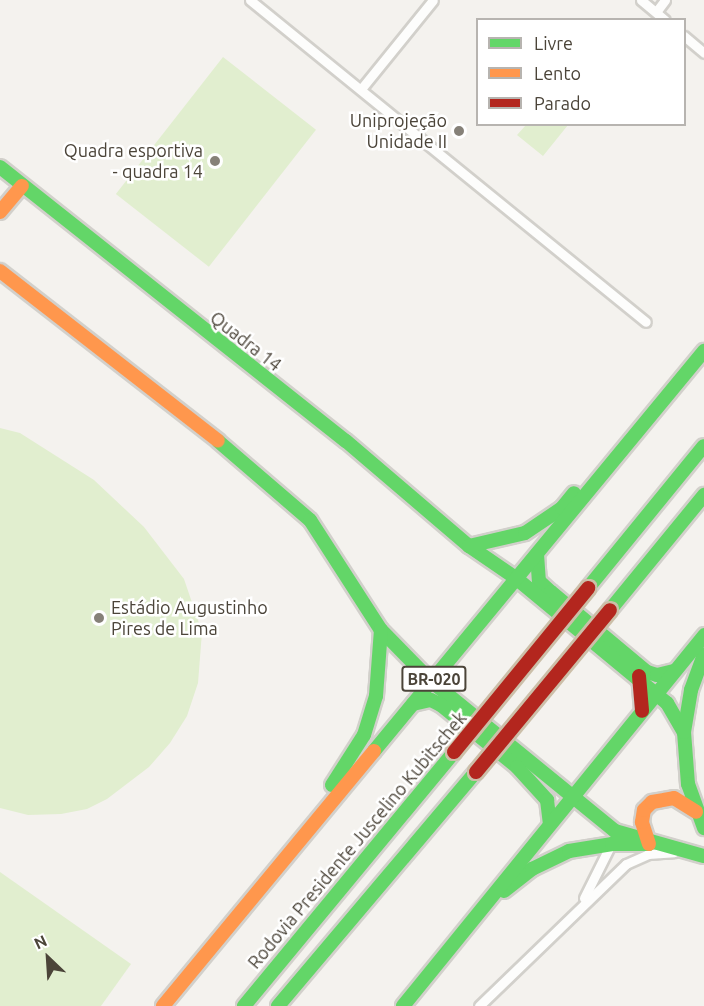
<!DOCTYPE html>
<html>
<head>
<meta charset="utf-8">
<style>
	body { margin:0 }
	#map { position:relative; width:704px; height:1006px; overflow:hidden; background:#f4f2ee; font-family:Ubuntu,sans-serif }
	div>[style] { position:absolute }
	.green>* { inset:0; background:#e1eecf; transform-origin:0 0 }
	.roads { filter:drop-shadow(2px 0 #d2d0cb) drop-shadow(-2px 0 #d2d0cb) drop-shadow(0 2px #d2d0cb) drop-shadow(0 -2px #d2d0cb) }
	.street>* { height:9px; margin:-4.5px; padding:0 4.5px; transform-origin:4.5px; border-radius:4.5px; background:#fdfdfc }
	.fast>* { height:14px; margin:-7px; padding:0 7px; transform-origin:7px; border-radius:7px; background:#63d668 }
	.slow>* { height:14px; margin:-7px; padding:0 7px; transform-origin:7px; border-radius:7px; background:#ff974d }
	.jam>* { height:14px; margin:-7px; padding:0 7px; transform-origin:7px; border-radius:7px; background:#b3261e }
	.bridges { filter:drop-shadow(2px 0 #ccbfa9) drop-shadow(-2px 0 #ccbfa9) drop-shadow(0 2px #ccbfa9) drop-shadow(0 -2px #ccbfa9) }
	.jam-bridge>* { height:14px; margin:-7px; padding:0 7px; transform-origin:7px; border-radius:7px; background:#b3261e }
	.dots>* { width:16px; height:16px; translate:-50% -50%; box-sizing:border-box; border:3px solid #fff; border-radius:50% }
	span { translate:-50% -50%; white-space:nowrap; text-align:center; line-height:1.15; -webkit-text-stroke:5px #fff; paint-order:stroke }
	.shield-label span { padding:2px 4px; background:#fff; border:2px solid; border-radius:4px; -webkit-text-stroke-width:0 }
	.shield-label { font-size:16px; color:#4b4439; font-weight:700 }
	.poi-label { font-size:18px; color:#4b4439 }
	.right { translate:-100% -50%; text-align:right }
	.left { translate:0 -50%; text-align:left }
	.street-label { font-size:18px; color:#4b4439 }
	.legend { position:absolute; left:476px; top:18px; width:210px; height:108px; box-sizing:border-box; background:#fff; border:2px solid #b7b4b0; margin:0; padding:8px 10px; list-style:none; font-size:18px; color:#4b4439 }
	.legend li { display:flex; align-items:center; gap:12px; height:30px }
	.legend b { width:30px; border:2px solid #b7b4b0 }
	.north { position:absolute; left:18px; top:928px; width:60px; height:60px; -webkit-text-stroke:4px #fff; paint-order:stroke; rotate:335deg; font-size:16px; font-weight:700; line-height:24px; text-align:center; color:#4b4439 }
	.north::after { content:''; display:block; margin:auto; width:21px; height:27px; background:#4b4439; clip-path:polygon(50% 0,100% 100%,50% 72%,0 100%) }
</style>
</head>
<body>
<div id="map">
	<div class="green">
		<div style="left:223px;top:57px;width:118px;height:174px;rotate:38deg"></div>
		<div style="clip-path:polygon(526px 125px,526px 124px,568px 125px,543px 156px,517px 135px)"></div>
		<div style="clip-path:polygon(0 428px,20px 433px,94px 480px,144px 527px,184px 579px,202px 632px,198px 683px,187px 716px,170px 743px,149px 767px,107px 799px,87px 809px,61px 814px,28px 815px,0 808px)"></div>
		<div style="clip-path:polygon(0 872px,131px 964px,101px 1006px,0 1006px)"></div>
	</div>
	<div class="roads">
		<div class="street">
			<div style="left:250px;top:0;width:510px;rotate:39.12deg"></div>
			<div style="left:641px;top:0;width:31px;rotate:40deg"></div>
			<div style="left:656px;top:12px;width:15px;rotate:-53deg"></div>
			<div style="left:684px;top:36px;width:26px;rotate:40deg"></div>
			<div style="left:361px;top:89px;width:114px;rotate:-51deg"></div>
			<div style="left:584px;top:898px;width:60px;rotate:-63.4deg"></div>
			<div style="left:479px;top:1006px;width:204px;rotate:-44deg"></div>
			<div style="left:626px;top:864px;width:24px;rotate:-24deg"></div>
			<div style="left:648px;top:854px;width:26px;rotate:-4deg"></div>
		</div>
		<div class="fast">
			<div style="left:0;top:167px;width:441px;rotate:38.4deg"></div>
			<div style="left:346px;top:441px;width:162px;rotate:40.5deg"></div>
			<div style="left:469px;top:546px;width:58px;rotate:34.5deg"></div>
			<div style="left:218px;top:441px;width:121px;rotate:40.7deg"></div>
			<div style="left:310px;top:520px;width:131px;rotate:57.2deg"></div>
			<div style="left:381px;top:630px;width:71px;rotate:45.6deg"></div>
			<div style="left:469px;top:546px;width:57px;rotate:-13.1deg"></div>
			<div style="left:525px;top:533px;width:45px;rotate:-34deg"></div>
			<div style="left:562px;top:508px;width:19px;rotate:-51deg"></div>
			<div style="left:537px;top:554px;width:27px;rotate:86deg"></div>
			<div style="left:539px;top:581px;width:16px;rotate:43deg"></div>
			<div style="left:551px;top:592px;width:125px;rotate:39.8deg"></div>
			<div style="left:647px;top:672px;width:10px;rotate:17deg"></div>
			<div style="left:657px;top:675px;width:17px;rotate:-13deg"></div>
			<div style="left:517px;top:579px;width:195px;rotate:39.6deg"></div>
			<div style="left:667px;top:703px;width:34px;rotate:60deg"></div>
			<div style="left:684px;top:732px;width:52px;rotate:85.6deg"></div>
			<div style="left:688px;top:784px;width:47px;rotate:70deg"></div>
			<div style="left:588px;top:588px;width:183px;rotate:-50.8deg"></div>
			<div style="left:610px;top:610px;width:149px;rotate:-50.7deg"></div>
			<div style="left:431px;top:681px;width:237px;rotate:39.2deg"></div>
			<div style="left:615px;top:831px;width:92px;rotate:15.7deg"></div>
			<div style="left:413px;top:704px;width:18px;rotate:-13deg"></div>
			<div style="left:431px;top:700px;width:11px;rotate:27deg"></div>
			<div style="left:441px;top:705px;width:98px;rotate:39.2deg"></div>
			<div style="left:517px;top:767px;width:45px;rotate:47.7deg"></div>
			<div style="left:547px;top:800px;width:23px;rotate:83deg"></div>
			<div style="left:684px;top:732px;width:43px;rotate:-80.5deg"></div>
			<div style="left:691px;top:690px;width:38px;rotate:-70deg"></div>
			<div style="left:374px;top:751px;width:519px;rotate:-50.48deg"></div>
			<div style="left:332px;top:785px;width:59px;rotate:-57.4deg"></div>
			<div style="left:364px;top:735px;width:41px;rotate:-72.9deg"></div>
			<div style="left:376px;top:696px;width:66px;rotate:-85.7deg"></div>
			<div style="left:504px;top:891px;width:36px;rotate:-38deg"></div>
			<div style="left:532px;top:869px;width:41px;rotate:-25.9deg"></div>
			<div style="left:569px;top:851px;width:44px;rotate:-9.2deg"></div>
			<div style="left:612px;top:844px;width:37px"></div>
			<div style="left:244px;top:1006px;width:330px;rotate:-50.4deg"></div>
			<div style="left:278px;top:1006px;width:307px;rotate:-49.8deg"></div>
			<div style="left:403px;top:1006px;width:478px;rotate:-50.9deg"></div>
		</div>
		<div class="slow">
			<div style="left:0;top:212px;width:34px;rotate:-50deg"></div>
			<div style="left:0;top:271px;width:276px;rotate:37.9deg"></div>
			<div style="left:649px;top:844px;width:23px;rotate:-108deg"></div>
			<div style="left:642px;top:822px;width:12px;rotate:-81deg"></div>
			<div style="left:644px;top:810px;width:11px;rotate:-45deg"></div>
			<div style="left:652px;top:802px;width:22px;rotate:-10deg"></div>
			<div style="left:674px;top:798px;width:26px;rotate:32deg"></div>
			<div style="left:163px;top:1006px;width:331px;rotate:-50.4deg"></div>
		</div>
		<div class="jam">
			<div style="left:639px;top:676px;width:35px;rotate:85deg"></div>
		</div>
	</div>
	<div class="bridges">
		<div class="jam-bridge">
			<div style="left:454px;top:752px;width:212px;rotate:-50.7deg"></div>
			<div style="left:476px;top:772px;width:210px;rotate:-50.4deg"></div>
		</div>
	</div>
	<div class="dots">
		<div style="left:459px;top:131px;background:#868178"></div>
		<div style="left:215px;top:161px;background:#868178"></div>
		<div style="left:99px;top:618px;background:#868178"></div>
	</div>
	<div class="shield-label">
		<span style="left:434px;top:679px">BR-020</span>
	</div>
	<div class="poi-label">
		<span class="right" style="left:447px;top:131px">Uniprojeção<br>Unidade II</span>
		<span class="right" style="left:203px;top:161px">Quadra esportiva<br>- quadra 14</span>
		<span class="left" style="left:111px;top:618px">Estádio Augustinho<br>Pires de Lima</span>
	</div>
	<div class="street-label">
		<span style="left:246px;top:341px;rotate:38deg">Quadra 14</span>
		<span style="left:357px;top:840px;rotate:-50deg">Rodovia Presidente Juscelino Kubitschek</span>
	</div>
	<ul class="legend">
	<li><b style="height:8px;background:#63d668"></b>Livre</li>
	<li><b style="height:8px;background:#ff974d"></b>Lento</li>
	<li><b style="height:8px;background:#b3261e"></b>Parado</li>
	</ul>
	<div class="north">N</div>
</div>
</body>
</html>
